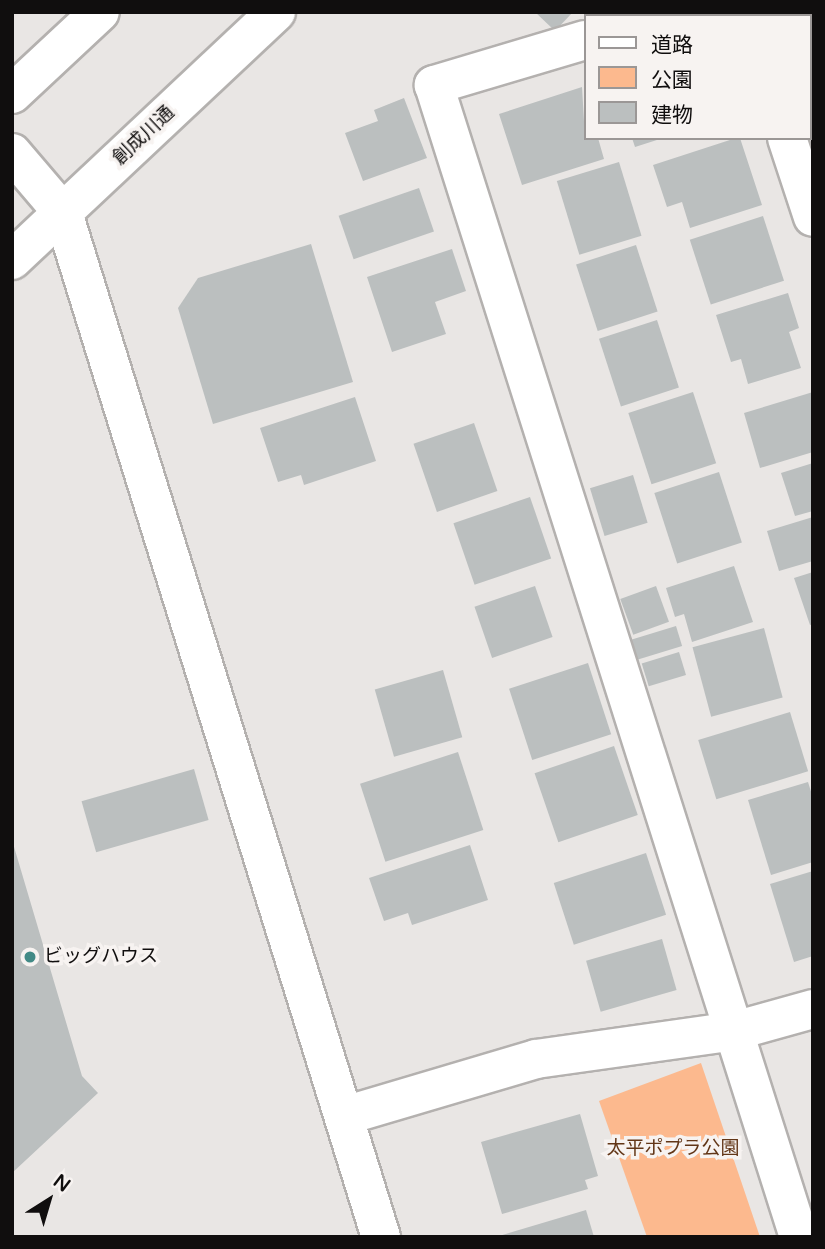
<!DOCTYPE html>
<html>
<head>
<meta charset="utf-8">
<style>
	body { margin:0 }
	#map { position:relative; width:825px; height:1249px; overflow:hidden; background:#e9e6e4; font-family:"Varela Round","Noto Sans JP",sans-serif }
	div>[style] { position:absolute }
	.green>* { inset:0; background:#fcb98e }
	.building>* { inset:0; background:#bbbfbf; transform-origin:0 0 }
	.roads { filter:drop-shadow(2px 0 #b4b1af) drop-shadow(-2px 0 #b4b1af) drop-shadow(0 2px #b4b1af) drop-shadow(0 -2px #b4b1af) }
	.minor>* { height:38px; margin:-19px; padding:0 19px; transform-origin:19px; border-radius:19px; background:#fff }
	.trunk>* { height:38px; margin:-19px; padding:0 19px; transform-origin:19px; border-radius:19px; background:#fff }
	.dots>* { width:19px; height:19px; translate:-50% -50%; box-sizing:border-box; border:4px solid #f7f3f1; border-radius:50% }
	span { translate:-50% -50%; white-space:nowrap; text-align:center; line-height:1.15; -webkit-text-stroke:7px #f7f3f1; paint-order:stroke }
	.street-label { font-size:19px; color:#100e0e }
	.poi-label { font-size:19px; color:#100e0e }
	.left { translate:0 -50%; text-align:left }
	.park-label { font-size:19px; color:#623617 }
	.frame { position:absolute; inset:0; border:14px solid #100e0e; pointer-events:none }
	.legend { position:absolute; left:584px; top:14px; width:228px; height:126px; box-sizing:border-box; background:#f7f3f1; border:2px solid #9b9796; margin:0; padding:9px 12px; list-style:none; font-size:21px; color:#100e0e }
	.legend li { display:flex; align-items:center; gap:14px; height:35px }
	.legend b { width:35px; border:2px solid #9b9796 }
	.north { position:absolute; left:14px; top:1165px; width:70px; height:70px; -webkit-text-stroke:5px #f7f3f1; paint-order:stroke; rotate:37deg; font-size:19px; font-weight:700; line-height:28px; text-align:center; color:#100e0e }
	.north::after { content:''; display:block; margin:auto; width:24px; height:32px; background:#100e0e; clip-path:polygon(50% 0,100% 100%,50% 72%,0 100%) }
</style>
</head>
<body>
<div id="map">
	<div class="green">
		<div style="clip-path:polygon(701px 1063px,760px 1237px,647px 1237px,599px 1101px)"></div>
	</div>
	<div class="building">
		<div style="clip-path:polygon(535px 12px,573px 12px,555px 31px)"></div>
		<div style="clip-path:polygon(582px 87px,585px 138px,598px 138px,604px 159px,522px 185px,499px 114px)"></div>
		<div style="clip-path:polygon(404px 98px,427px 158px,363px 181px,345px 133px,378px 121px,374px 110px)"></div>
		<div style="clip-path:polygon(632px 138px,660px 138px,660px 139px,635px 147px)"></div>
		<div style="clip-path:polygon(736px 138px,740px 138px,762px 205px,690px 228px,682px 202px,667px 207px,653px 165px)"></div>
		<div style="left:619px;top:162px;width:77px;height:65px;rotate:73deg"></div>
		<div style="left:419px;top:188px;width:46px;height:85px;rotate:71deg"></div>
		<div style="left:763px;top:216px;width:68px;height:77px;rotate:72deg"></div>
		<div style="clip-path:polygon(311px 244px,353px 382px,213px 424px,178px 308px,198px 278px)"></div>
		<div style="left:636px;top:245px;width:70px;height:63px;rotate:72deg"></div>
		<div style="clip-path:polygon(452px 249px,466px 291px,435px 302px,446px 334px,392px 352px,367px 277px)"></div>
		<div style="clip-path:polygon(788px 293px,799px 328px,789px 332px,801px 368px,748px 384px,741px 359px,731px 362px,716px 315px)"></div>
		<div style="left:657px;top:320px;width:71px;height:61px;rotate:72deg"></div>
		<div style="left:693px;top:392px;width:75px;height:68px;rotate:72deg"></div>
		<div style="clip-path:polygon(813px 392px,813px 452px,760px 468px,744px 413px)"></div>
		<div style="clip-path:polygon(355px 397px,376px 461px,304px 485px,301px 475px,278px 482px,260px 428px)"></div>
		<div style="left:474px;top:423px;width:72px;height:64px;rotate:71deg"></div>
		<div style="clip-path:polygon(813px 463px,813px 511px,795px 516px,781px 473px)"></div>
		<div style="left:719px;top:472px;width:74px;height:68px;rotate:72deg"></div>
		<div style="left:633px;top:475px;width:50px;height:45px;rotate:73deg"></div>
		<div style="left:530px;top:497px;width:65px;height:81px;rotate:71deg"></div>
		<div style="clip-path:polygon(813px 517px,813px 561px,779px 571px,767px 531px)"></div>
		<div style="clip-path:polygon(734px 566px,753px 622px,692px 642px,684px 614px,675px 617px,666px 588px)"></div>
		<div style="clip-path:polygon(813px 572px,813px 624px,810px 625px,794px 578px)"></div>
		<div style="left:535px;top:586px;width:54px;height:64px;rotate:71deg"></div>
		<div style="left:656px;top:586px;width:38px;height:38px;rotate:70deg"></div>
		<div style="left:676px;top:626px;width:21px;height:47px;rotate:73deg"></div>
		<div style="left:764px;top:628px;width:72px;height:74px;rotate:75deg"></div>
		<div style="left:679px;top:652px;width:24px;height:39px;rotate:73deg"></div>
		<div style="left:588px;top:663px;width:75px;height:83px;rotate:72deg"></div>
		<div style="left:443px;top:670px;width:70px;height:71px;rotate:74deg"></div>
		<div style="left:790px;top:712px;width:62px;height:96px;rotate:73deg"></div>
		<div style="left:614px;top:746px;width:73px;height:84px;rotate:71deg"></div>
		<div style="left:458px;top:752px;width:82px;height:103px;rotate:72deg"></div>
		<div style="left:194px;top:769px;width:53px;height:117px;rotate:74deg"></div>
		<div style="clip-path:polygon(808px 782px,813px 798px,813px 862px,771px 875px,748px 800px)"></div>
		<div style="clip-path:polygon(12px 840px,82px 1076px,98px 1093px,12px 1173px)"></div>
		<div style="clip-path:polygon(470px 845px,488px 900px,412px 925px,408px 913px,384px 921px,369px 878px)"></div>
		<div style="left:646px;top:853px;width:65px;height:97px;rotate:72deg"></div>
		<div style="clip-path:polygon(813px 871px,813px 956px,794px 962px,770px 884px)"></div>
		<div style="left:662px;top:939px;width:53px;height:79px;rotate:74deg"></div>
		<div style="clip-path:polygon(580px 1114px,598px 1176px,585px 1180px,588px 1189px,502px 1214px,481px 1142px)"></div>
		<div style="clip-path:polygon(586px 1210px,594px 1237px,499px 1237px,499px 1236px)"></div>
	</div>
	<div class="roads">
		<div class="minor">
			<div style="left:746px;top:12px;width:4px;rotate:76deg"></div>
			<div style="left:670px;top:16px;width:13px;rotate:-18deg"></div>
			<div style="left:585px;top:40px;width:158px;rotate:163.4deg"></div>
			<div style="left:434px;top:85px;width:1208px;rotate:72.42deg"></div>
			<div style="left:787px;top:138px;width:83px;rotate:71.8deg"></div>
			<div style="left:12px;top:153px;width:79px;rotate:49.6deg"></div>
			<div style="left:63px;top:213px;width:1072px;rotate:72.75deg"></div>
			<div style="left:344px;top:1116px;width:200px;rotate:-16.5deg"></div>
			<div style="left:536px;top:1059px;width:200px;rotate:-8deg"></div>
			<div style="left:734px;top:1031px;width:82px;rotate:-15.6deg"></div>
		</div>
		<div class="trunk">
			<div style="left:12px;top:94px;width:120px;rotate:-43deg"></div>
			<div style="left:12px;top:260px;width:362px;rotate:-43.2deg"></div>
		</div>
	</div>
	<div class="dots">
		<div style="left:30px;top:957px;background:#428a86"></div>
	</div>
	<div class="street-label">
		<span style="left:144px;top:136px;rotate:-43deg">創成川通</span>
	</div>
	<div class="poi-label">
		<span class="left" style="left:44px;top:957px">ビッグハウス</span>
	</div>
	<div class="park-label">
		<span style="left:673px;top:1149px">太平ポプラ公園</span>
	</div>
	<div class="frame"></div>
	<ul class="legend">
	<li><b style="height:9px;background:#fff"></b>道路</li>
	<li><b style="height:19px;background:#fcb98e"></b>公園</li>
	<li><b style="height:19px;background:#bbbfbf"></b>建物</li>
	</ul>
	<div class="north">N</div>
</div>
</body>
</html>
